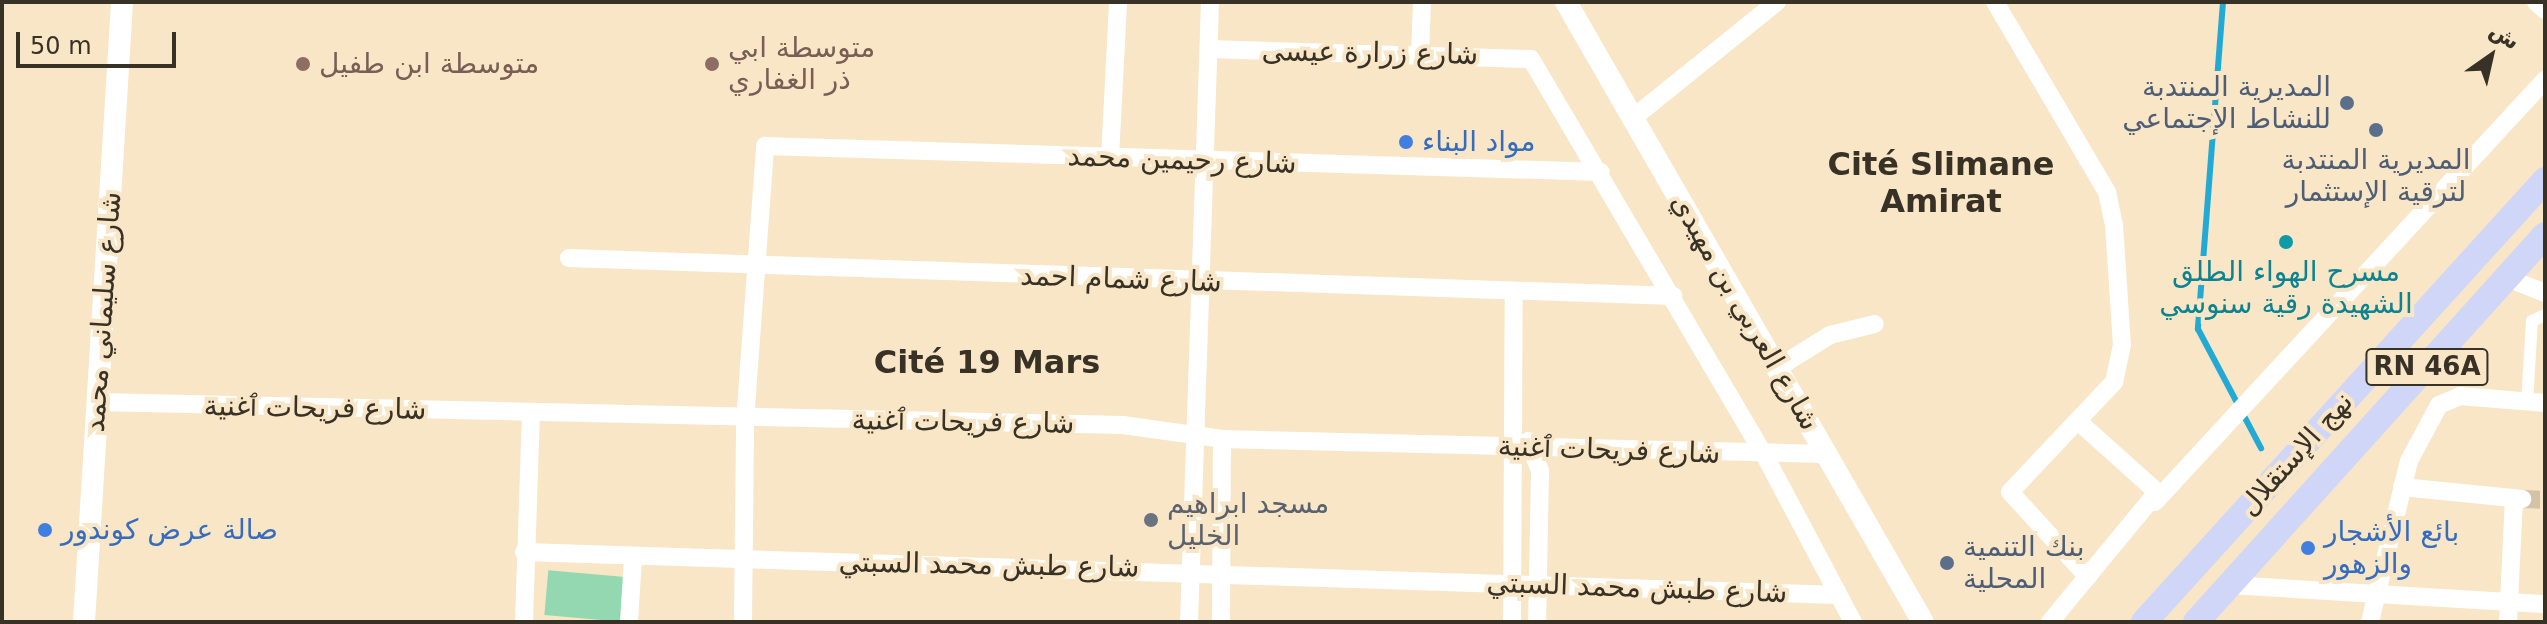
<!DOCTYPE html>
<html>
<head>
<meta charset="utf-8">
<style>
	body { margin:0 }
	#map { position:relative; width:2547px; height:624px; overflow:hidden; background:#f8e6c7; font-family:"DejaVu Sans",Vazirmatn,sans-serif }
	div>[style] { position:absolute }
	.green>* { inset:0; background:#93d8b1; transform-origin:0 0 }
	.stream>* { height:6px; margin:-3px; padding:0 3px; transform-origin:3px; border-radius:3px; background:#23aad4 }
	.minor-tunnel>* { height:18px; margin-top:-9px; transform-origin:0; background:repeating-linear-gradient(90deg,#d2c2a7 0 18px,transparent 0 27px) }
	.pedestrian>* { height:12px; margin:-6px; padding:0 6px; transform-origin:6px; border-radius:6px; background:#fff }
	.minor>* { height:18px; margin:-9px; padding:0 9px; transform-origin:9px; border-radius:9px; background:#fff }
	.tertiary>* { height:22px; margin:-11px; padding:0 11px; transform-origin:11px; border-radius:11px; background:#fff }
	.primary>* { height:26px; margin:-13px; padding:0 13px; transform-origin:13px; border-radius:13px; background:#d0d6f7 }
	.dots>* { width:22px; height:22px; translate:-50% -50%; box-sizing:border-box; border:4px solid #f8e6c7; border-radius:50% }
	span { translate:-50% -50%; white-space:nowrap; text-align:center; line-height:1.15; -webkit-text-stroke:8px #f8e6c7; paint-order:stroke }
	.shield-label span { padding:2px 6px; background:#f8e6c7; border:2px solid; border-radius:6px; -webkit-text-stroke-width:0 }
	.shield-label { font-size:26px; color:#383125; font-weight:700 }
	.education-label { font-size:28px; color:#785e54 }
	.left { translate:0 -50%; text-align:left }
	.street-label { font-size:28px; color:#383125 }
	.service-label { font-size:28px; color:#4e5e75 }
	.right { translate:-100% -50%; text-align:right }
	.shop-label { font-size:28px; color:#366cbe }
	.culture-label { font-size:28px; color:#0d838f }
	.worship-label { font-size:28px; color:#5b616d }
	.quarter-label { font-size:32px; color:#383125; font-weight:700 }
	.frame { position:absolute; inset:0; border:4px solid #383125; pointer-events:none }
	.north { position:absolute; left:2451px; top:16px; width:80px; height:80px; -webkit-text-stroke:6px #f8e6c7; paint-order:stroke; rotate:34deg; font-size:22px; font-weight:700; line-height:32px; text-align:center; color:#383125 }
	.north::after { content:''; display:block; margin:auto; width:28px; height:36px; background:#383125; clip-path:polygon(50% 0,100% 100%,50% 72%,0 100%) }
	.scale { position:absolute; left:16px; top:32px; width:160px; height:36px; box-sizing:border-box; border:4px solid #383125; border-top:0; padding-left:10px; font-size:24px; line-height:28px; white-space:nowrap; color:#383125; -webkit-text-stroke:6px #f8e6c7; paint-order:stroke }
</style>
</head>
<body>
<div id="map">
	<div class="green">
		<div style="left:625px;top:577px;width:45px;height:77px;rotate:95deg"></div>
	</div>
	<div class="stream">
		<div style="left:2223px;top:2px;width:328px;rotate:94.4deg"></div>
		<div style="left:2198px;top:329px;width:135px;rotate:62.1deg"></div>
	</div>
	<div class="minor-tunnel">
		<div style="left:2522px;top:499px;width:23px;rotate:2deg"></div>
	</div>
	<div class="pedestrian">
		<div style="left:2527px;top:402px;width:81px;rotate:-86.5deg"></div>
		<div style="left:2532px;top:321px;width:14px;rotate:-25deg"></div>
	</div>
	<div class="minor">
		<div style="left:1995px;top:2px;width:221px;rotate:59.5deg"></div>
		<div style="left:2107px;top:192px;width:34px;rotate:78deg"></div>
		<div style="left:2114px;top:225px;width:120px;rotate:86.2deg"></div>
		<div style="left:2122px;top:345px;width:38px;rotate:102deg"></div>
		<div style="left:2114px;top:382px;width:151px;rotate:133.4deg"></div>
		<div style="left:2010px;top:492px;width:115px;rotate:47.5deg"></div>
		<div style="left:2536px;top:2px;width:12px;rotate:42deg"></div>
		<div style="left:1209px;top:49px;width:322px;rotate:1.8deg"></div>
		<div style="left:1531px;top:59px;width:459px;rotate:59.5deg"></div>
		<div style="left:1764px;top:454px;width:190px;rotate:62.1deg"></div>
		<div style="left:1420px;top:54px;width:52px;rotate:-87.8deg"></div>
		<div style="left:1633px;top:118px;width:185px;rotate:-38.9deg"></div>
		<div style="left:1110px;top:157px;width:155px;rotate:-87deg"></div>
		<div style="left:569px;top:258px;width:1105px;rotate:1.97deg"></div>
		<div style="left:2507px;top:278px;width:41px;rotate:21.5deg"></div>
		<div style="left:1777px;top:368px;width:62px;rotate:-31.9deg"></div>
		<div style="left:1830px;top:335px;width:46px;rotate:-13.7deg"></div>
		<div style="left:98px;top:402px;width:1025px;rotate:1.29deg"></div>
		<div style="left:1123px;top:425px;width:100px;rotate:8deg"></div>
		<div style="left:1222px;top:439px;width:604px;rotate:1.42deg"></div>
		<div style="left:1528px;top:441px;width:32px;rotate:68deg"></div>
		<div style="left:1540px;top:471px;width:151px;rotate:91.1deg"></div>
		<div style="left:2402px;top:487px;width:121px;rotate:5.7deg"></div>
		<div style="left:2155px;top:502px;width:575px;rotate:-47.26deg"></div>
		<div style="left:524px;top:552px;width:1315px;rotate:1.87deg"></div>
		<div style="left:2230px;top:585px;width:316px;rotate:3.5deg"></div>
		<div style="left:524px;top:622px;width:209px;rotate:-88.1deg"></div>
		<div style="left:629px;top:622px;width:64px;rotate:-86.4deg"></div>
		<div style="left:743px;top:622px;width:201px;rotate:-89.4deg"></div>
		<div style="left:745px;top:421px;width:276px;rotate:-85.8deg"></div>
		<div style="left:765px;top:146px;width:836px;rotate:1.78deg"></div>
		<div style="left:1189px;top:622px;width:620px;rotate:-88.06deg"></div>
		<div style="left:1221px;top:622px;width:183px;rotate:-89.7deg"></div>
		<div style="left:1512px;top:622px;width:328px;rotate:-89.7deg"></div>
		<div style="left:2050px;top:622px;width:168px;rotate:-50.5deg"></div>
		<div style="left:2157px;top:492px;width:105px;rotate:-138.1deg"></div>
		<div style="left:2370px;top:622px;width:166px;rotate:-76.4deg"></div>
		<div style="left:2409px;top:461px;width:64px;rotate:-61.8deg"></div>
		<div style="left:2439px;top:405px;width:23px;rotate:-23deg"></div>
		<div style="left:2460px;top:396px;width:85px;rotate:4.7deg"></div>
		<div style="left:2508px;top:622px;width:123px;rotate:-87.2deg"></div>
	</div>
	<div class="tertiary">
		<div style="left:1566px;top:2px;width:715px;rotate:60.07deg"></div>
		<div style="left:84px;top:622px;width:621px;rotate:-86.49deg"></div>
	</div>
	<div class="primary">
		<div style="left:2144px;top:622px;width:597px;rotate:-47.78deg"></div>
		<div style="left:2196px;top:622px;width:521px;rotate:-47.96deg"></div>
	</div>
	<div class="dots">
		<div style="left:303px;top:64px;background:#8d6e63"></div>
		<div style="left:712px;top:64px;background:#8d6e63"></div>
		<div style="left:2347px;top:103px;background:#5c6f8a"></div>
		<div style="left:2376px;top:130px;background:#5c6f8a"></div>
		<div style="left:1406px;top:142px;background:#3f7fe0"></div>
		<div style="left:2286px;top:242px;background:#0f9aa8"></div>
		<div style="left:1151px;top:520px;background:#6b7280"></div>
		<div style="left:45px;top:530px;background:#3f7fe0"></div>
		<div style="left:2308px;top:548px;background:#3f7fe0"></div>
		<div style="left:1947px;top:563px;background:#5c6f8a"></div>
	</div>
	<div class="shield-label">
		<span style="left:2427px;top:367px">RN 46A</span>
	</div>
	<div class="education-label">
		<span class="left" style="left:728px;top:64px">متوسطة ابي<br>ذر الغفاري</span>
		<span class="left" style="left:319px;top:64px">متوسطة ابن طفيل</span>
	</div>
	<div class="street-label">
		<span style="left:1370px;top:53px;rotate:1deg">شارع زرارة عيسى</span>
		<span style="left:1182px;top:160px;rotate:2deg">شارع رحيمين محمد</span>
		<span style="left:1121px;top:279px;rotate:2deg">شارع شمام احمد</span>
		<span style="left:103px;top:312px;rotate:-86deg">شارع سليماني محمد</span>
		<span style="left:1745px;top:312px;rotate:60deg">شارع العربي بن مهيدي</span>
		<span style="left:315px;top:408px;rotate:1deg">شارع فريحات ٱغنية</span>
		<span style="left:963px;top:422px;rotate:1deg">شارع فريحات ٱغنية</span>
		<span style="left:1609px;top:450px;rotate:2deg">شارع فريحات ٱغنية</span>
		<span style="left:2296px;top:454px;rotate:-48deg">نهج الإستقلال</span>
		<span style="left:989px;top:565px;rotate:1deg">شارع طبش محمد السبتي</span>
		<span style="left:1637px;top:588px;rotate:2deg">شارع طبش محمد السبتي</span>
	</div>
	<div class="service-label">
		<span class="right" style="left:2331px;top:103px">المديرية المنتدبة<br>للنشاط الإجتماعي</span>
		<span style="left:2376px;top:176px">المديرية المنتدبة<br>لترقية الإستثمار</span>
		<span class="left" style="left:1963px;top:563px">بنك التنمية<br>المحلية</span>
	</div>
	<div class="shop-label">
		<span class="left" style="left:1422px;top:142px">مواد البناء</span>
		<span class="left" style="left:61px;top:530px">صالة عرض كوندور</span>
		<span class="left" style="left:2324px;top:548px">بائع الأشجار<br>والزهور</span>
	</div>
	<div class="culture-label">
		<span style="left:2286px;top:288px">مسرح الهواء الطلق<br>الشهيدة رقية سنوسي</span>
	</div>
	<div class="worship-label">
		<span class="left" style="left:1167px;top:520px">مسجد ابراهيم<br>الخليل</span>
	</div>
	<div class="quarter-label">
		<span style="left:1941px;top:183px">Cité Slimane<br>Amirat</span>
		<span style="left:987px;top:362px">Cité 19 Mars</span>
	</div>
	<div class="frame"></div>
	<div class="north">ش</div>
	<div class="scale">50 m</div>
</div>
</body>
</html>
